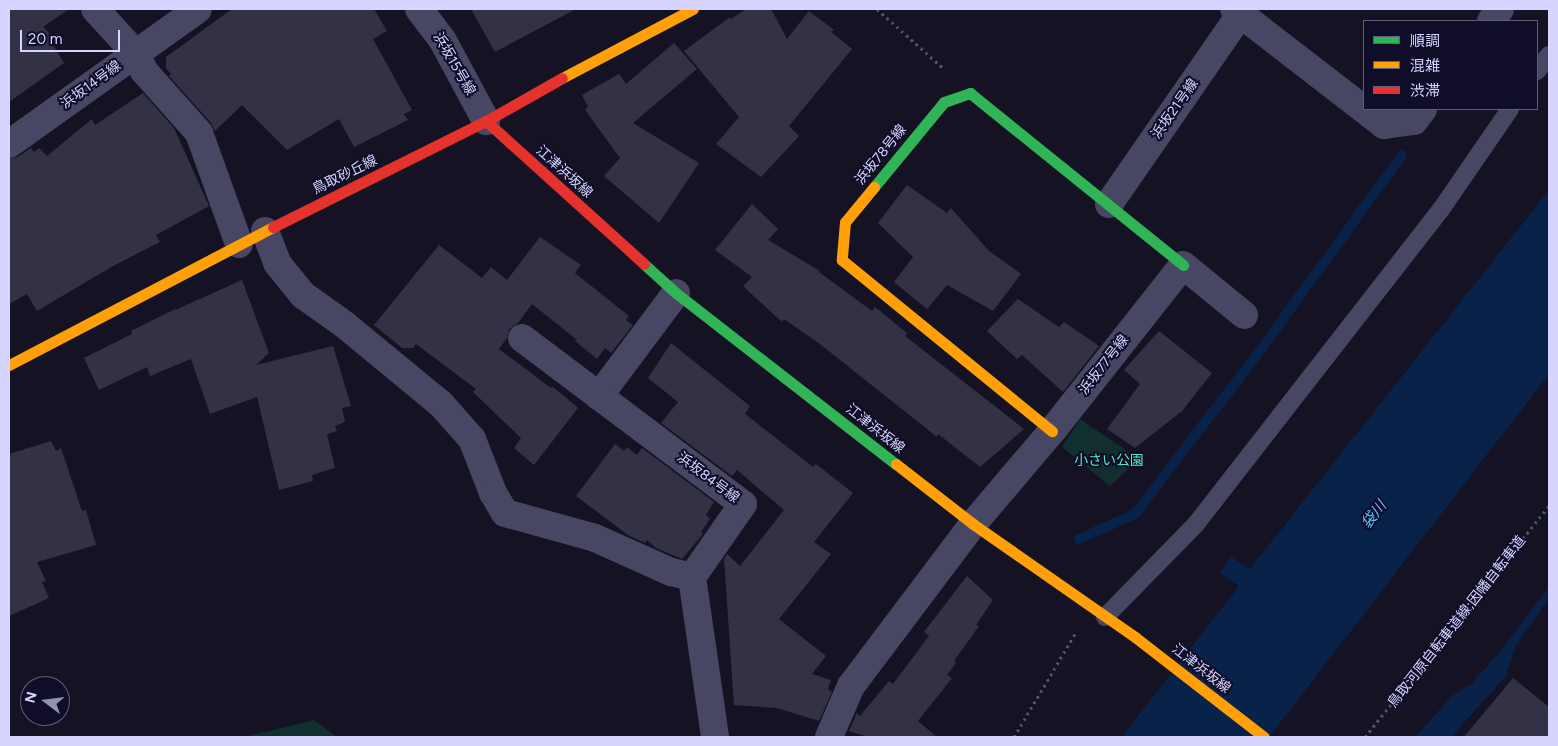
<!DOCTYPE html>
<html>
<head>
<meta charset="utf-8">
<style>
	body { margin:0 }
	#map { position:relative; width:1558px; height:746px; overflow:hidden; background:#151323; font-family:Figtree,"Noto Sans JP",sans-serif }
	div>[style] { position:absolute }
	.green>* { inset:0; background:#102f2e }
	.water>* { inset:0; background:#08224a }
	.stream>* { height:10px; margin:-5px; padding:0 5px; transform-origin:5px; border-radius:5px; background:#08224a }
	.building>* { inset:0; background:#333145 }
	.path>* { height:3px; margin-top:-1.5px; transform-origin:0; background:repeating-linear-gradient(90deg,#475b6b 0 2.5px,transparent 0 6.5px) }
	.lane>* { height:18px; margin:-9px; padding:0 9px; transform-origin:9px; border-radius:9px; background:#474764 }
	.street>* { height:28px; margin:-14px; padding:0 14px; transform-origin:14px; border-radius:14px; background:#474764 }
	.fast>* { height:11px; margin:-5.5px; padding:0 5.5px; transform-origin:5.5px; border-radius:5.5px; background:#30b455 }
	.slow>* { height:11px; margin:-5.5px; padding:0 5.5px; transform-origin:5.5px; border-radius:5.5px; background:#ff9f0a }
	.jam>* { height:11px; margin:-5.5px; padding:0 5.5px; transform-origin:5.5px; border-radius:5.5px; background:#e5322d }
	span { translate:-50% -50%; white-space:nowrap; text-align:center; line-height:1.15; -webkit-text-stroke:4px #100d29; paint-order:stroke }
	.street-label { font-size:14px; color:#d7d5ff }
	.park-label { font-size:14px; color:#54ecbe }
	.water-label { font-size:15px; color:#63bfff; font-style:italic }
	.frame { position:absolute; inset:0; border:10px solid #d7d5ff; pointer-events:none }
	.legend { position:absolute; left:1363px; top:20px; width:175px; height:90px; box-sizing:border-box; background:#100d29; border:1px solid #605d7f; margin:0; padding:6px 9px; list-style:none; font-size:15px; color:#d7d5ff }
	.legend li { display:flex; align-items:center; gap:10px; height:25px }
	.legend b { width:25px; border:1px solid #605d7f }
	.north { position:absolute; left:20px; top:676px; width:50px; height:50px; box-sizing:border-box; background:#100d29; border:1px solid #605d7f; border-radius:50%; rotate:285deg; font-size:14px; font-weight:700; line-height:20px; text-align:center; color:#d7d5ff }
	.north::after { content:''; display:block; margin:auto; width:18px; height:22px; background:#9391b2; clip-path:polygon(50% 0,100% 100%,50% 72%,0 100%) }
	.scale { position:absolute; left:20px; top:30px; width:100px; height:22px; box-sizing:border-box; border:2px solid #d7d5ff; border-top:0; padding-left:6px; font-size:15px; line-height:18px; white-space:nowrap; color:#d7d5ff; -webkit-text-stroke:4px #100d29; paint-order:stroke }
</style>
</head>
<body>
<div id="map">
	<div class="green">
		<div style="clip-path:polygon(1080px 419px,1139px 459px,1110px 486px,1062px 447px)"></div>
		<div style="clip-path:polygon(314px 720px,337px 737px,244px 737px)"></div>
	</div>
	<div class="water">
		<div style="clip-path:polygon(1549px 190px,1549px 374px,1269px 737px,1122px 737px,1239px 586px,1220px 573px,1231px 557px,1250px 569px)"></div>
		<div style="clip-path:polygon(1549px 587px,1549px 598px,1515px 647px,1506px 676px,1451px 737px,1415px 737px,1452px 696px,1472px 683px,1497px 655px)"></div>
	</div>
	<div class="stream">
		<div style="left:1079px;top:539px;width:61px;rotate:-24.1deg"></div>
		<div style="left:1135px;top:514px;width:204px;rotate:-52.6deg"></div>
		<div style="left:1259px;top:352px;width:243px;rotate:-54deg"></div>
	</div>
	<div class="building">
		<div style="clip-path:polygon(9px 9px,69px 9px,43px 27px,59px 43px,53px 45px,64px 63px,9px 102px)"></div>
		<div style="clip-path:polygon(232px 9px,374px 9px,387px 31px,373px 39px,412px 110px,404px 114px,408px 120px,354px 147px,339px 119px,287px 150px,242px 105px,215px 131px,211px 123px,169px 76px,171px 74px,166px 68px,166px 57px)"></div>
		<div style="clip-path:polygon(471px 9px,576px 9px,495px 52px)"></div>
		<div style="clip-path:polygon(746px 9px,771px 9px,787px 39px,809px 11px,834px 30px,831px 32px,852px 49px,789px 126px,799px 136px,761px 177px,716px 144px,739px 117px,684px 51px,730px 17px,731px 19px)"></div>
		<div style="clip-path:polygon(674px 43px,697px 69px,633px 123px,699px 163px,659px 223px,604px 176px,620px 158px,585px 110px,588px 107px,582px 95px,619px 74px,626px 84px)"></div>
		<div style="clip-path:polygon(143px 93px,174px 128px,209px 206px,156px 235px,160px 242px,113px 266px,37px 311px,27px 294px,9px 304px,9px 159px,18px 157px,31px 148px,34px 152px,39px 148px,47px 156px,92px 119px,95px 125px)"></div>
		<div style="clip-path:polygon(907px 185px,947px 213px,951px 208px,989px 251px,1021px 274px,993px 311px,947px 285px,927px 309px,894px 282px,913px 257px,878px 223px)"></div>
		<div style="clip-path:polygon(752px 204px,778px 229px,768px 240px,820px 271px,819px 272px,872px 311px,875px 307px,907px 333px,905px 336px,1024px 429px,980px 467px,938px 434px,937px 437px,820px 344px,784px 319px,782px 322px,743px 286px,752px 277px,715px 250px)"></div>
		<div style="clip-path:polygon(540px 237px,581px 265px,575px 273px,629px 316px,626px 320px,633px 325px,611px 353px,605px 348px,597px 359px,575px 341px,577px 340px,532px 304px,518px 323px,509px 329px,507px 338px,499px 349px,551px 388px,552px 386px,578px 408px,534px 465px,514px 448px,521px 438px,473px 392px,476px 389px,416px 344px,413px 348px,402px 348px,374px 325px,439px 245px,482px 278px,491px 267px,507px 280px)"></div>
		<div style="clip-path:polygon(242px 280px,269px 353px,256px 365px,333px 346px,351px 406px,342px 408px,345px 422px,335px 426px,337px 431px,327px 434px,335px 468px,312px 475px,313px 481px,279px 490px,257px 397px,210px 414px,191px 359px,150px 376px,147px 367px,99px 390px,84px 358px,132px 334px,131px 331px,175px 309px,175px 310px)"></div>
		<div style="clip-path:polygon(1018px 299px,1059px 327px,1064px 322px,1099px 346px,1063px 392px,1022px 355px,1017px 359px,987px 331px)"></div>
		<div style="clip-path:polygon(1159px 331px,1212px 373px,1182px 411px,1135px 448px,1107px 429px,1140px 384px,1124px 370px)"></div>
		<div style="clip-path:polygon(671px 343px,750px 406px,745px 414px,813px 467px,816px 464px,853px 493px,814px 542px,831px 554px,779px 619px,826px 656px,812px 674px,831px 680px,828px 689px,832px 692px,819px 721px,777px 708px,734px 705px,724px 559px,727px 554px,740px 566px,784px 510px,737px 470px,732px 476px,661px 423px,678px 402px,648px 378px)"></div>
		<div style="clip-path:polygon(51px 441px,56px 451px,61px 448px,82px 511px,86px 510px,96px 545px,37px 562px,46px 581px,42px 582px,49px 598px,9px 616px,9px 454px)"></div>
		<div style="clip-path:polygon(615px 444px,624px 451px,627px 447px,637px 455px,642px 448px,714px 502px,706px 515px,710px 519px,701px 532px,703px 534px,682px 559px,656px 548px,647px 540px,645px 543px,628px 535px,576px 496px)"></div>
		<div style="clip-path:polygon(967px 576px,993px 600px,976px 625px,979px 626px,954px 661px,956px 663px,947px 675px,952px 678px,918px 721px,937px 737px,868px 737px,849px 731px,857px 713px,860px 716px,889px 681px,893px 684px,929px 636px,924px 632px)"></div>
		<div style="clip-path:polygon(1513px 678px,1549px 707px,1549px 737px,1464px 737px)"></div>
	</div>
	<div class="path">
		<div style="left:877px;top:9px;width:90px;rotate:41.8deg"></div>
		<div style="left:1014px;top:737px;width:122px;rotate:-59.4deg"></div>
		<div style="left:1365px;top:737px;width:295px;rotate:-51.5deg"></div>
	</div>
	<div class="lane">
		<div style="left:1537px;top:71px;width:20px;rotate:-53deg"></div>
		<div style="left:1105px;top:617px;width:130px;rotate:-45.6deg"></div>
		<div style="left:1196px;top:524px;width:400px;rotate:-52.1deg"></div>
		<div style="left:1442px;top:208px;width:120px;rotate:-55.5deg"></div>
	</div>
	<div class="street">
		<div style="left:95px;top:9px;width:59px;rotate:47.7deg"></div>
		<div style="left:135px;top:53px;width:20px;rotate:63deg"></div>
		<div style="left:144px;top:71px;width:83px;rotate:48.4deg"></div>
		<div style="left:199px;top:133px;width:118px;rotate:70.2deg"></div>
		<div style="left:419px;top:9px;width:40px;rotate:53deg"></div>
		<div style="left:443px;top:41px;width:91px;rotate:61.7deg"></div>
		<div style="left:1234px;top:9px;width:190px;rotate:37.7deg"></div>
		<div style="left:1384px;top:125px;width:30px;rotate:-8deg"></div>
		<div style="left:1414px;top:121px;width:15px;rotate:-53deg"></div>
		<div style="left:1491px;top:21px;width:15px;rotate:-53deg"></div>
		<div style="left:9px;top:144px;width:232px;rotate:-35.5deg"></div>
		<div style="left:1109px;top:204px;width:237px;rotate:-55.3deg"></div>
		<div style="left:265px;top:231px;width:34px;rotate:69deg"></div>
		<div style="left:277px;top:263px;width:41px;rotate:50.9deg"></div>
		<div style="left:303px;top:295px;width:52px;rotate:35.5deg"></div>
		<div style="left:345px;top:325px;width:124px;rotate:39.5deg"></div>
		<div style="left:441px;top:404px;width:47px;rotate:48.5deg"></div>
		<div style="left:472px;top:439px;width:58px;rotate:68.7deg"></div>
		<div style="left:493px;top:493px;width:23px;rotate:59deg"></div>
		<div style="left:505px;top:513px;width:93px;rotate:15.5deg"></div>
		<div style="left:595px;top:538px;width:83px;rotate:24.1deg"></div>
		<div style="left:671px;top:572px;width:22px;rotate:13deg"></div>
		<div style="left:676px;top:293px;width:129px;rotate:126.8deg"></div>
		<div style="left:599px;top:396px;width:180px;rotate:36.9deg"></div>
		<div style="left:743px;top:504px;width:89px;rotate:124.9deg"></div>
		<div style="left:692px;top:577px;width:162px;rotate:81.8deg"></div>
		<div style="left:522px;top:338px;width:96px;rotate:37deg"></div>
		<div style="left:829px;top:737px;width:56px;rotate:-66.7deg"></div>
		<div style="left:851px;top:686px;width:203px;rotate:-53deg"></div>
		<div style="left:973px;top:524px;width:122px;rotate:-49.7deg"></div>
		<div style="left:1052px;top:431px;width:211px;rotate:-51.7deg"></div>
		<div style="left:1183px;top:265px;width:79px;rotate:39.3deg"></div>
	</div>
	<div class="fast">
		<div style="left:874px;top:187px;width:110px;rotate:-50.5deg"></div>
		<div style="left:944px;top:102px;width:28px;rotate:-19deg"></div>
		<div style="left:970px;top:93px;width:274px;rotate:38.9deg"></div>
		<div style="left:644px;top:264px;width:43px;rotate:42.2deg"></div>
		<div style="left:676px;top:293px;width:279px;rotate:37.9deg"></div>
	</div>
	<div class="slow">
		<div style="left:562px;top:78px;width:148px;rotate:-27.8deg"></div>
		<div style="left:874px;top:187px;width:45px;rotate:129.6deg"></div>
		<div style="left:845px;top:222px;width:38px;rotate:95deg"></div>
		<div style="left:842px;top:260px;width:271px;rotate:39.2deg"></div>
		<div style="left:9px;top:365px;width:298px;rotate:-27.6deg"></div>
		<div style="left:896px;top:464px;width:98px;rotate:37.9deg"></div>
		<div style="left:973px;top:524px;width:198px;rotate:34.9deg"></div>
		<div style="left:1135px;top:637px;width:163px;rotate:37.8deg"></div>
	</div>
	<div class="jam">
		<div style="left:486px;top:121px;width:213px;rotate:42.1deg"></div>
		<div style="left:273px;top:227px;width:238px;rotate:-26.5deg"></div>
		<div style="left:486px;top:121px;width:87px;rotate:-29.5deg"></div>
	</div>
	<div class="street-label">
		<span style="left:454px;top:64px;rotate:60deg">浜坂15号線</span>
		<span style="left:91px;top:85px;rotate:-36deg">浜坂14号線</span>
		<span style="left:1175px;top:109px;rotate:-55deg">浜坂21号線</span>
		<span style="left:881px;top:155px;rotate:-51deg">浜坂78号線</span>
		<span style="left:564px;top:172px;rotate:42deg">江津浜坂線</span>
		<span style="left:345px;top:175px;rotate:-26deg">鳥取砂丘線</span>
		<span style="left:1104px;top:365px;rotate:-52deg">浜坂77号線</span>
		<span style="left:875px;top:429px;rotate:38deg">江津浜坂線</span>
		<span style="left:708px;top:478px;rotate:37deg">浜坂84号線</span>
		<span style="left:1457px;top:622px;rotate:-52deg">鳥取河原自転車道線;因幡自転車道</span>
		<span style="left:1201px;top:669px;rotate:38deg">江津浜坂線</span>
	</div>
	<div class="park-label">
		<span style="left:1109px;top:461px">小さい公園</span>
	</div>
	<div class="water-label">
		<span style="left:1374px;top:515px;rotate:-52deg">袋川</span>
	</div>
	<div class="frame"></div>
	<ul class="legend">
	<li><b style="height:6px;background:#30b455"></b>順調</li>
	<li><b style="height:6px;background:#ff9f0a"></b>混雑</li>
	<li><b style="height:6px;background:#e5322d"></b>渋滞</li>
	</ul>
	<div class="north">N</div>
	<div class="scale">20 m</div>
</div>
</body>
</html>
